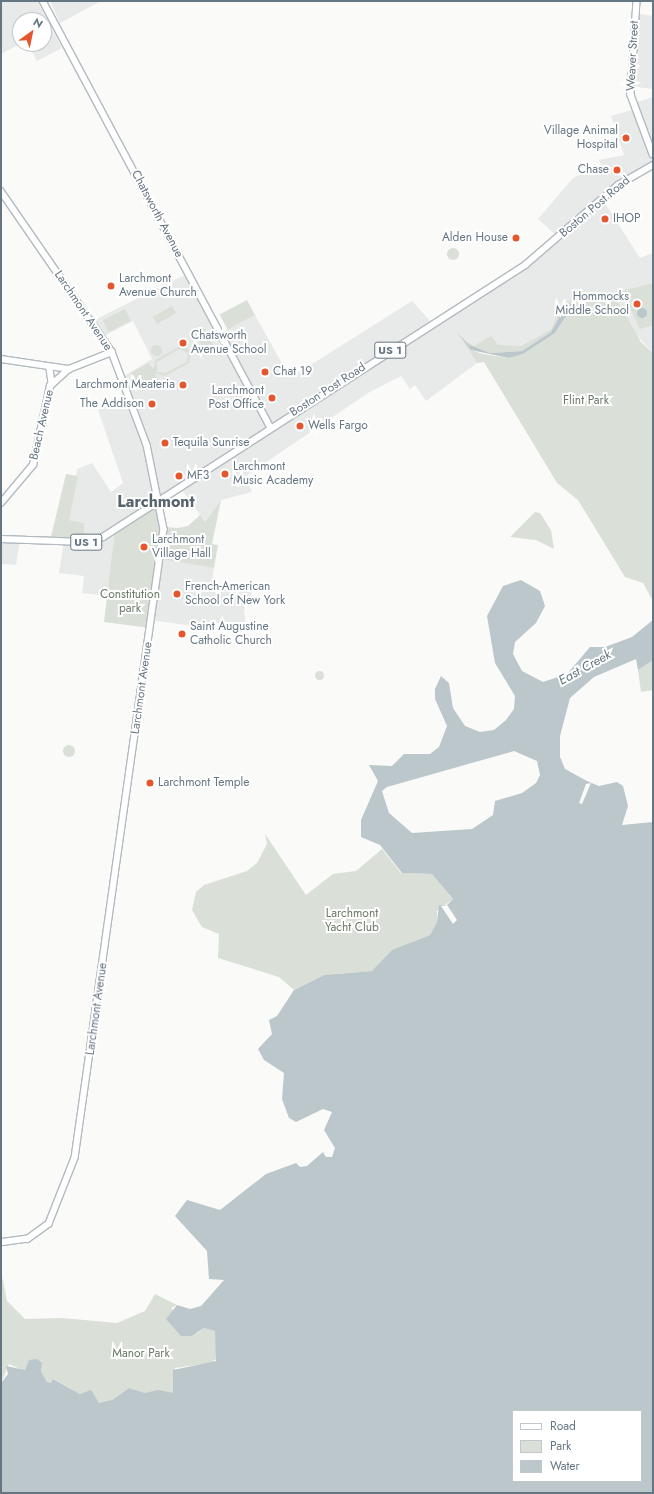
<!DOCTYPE html>
<html>
<head>
<meta charset="utf-8">
<style>
	body { margin:0 }
	#map { position:relative; width:654px; height:1494px; overflow:hidden; background:#fafaf8; font-family:Jost,sans-serif }
	div>[style] { position:absolute }
	.built>* { inset:0; background:#e8e9e9 }
	.green>* { inset:0; background:#dadfd7; transform-origin:0 0 }
	.round { border-radius:50% }
	.water>* { inset:0; background:#bbc7cb }
	.pier>* { inset:0; background:#fafaf8 }
	.roads { filter:drop-shadow(1px 0 #b3babf) drop-shadow(-1px 0 #b3babf) drop-shadow(0 1px #b3babf) drop-shadow(0 -1px #b3babf) }
	.secondary>* { height:5.5px; margin:-2.75px; padding:0 2.75px; transform-origin:2.75px; border-radius:2.75px; background:#fff }
	.primary>* { height:6px; margin:-3px; padding:0 3px; transform-origin:3px; border-radius:3px; background:#fff }
	.dots>* { width:11px; height:11px; translate:-50% -50%; box-sizing:border-box; border:2px solid #fff; border-radius:50% }
	span { translate:-50% -50%; white-space:nowrap; text-align:center; line-height:1.15; -webkit-text-stroke:4px #fff; paint-order:stroke }
	.shield-label span { padding:1px 3px; background:#fff; border:1px solid; border-radius:3px; -webkit-text-stroke-width:0 }
	.shield-label { font-size:11px; color:#657683; font-weight:700 }
	.street-label { font-size:12px; color:#657683 }
	.poi-label { font-size:12px; color:#657683 }
	.right { translate:-100% -50%; text-align:right }
	.left { translate:0 -50%; text-align:left }
	.park-label { font-size:12px; color:#687a64 }
	.water-label { font-size:13px; color:#60757c; font-style:italic }
	.district-label { font-size:16px; color:#57646e; font-weight:700 }
	.frame { position:absolute; inset:0; border:2px solid #657683; pointer-events:none }
	.legend { position:absolute; left:512px; top:1410px; width:130px; height:72px; box-sizing:border-box; background:#fff; border:1px solid #c1c8cd; margin:0; padding:5px 7px; list-style:none; font-size:12px; color:#657683 }
	.legend li { display:flex; align-items:center; gap:8px; height:20px }
	.legend b { width:20px; border:1px solid #c1c8cd }
	.north { position:absolute; left:12px; top:12px; width:40px; height:40px; box-sizing:border-box; background:#fff; border:1px solid #c1c8cd; border-radius:50%; rotate:33deg; font-size:11px; font-weight:700; line-height:16px; text-align:center; color:#657683 }
	.north::after { content:''; display:block; margin:auto; width:14px; height:18px; background:#e4572e; clip-path:polygon(50% 0,100% 100%,50% 72%,0 100%) }
</style>
</head>
<body>
<div id="map">
	<div class="built">
		<div style="clip-path:polygon(1px 1px,37px 1px,62px 48px,37px 61px,28px 44px,44px 44px,44px 20px,20px 20px,20px 44px,1px 54px)"></div>
		<div style="clip-path:polygon(50px 1px,101px 1px,60px 23px)"></div>
		<div style="clip-path:polygon(633px 13px,653px 16px,653px 89px,627px 86px)"></div>
		<div style="clip-path:polygon(653px 97px,653px 167px,603px 200px,640px 258px,653px 253px,653px 353px,637px 335px,589px 300px,582px 302px,577px 294px,561px 308px,551px 329px,521px 346px,469px 350px,477px 363px,426px 401px,415px 385px,410px 389px,401px 376px,368px 393px,246px 476px,252px 492px,221px 500px,205px 522px,180px 487px,115px 530px,108px 596px,82px 593px,84px 576px,59px 573px,64px 541px,85px 542px,84px 523px,69px 520px,77px 469px,92px 463px,111px 492px,123px 483px,98px 410px,132px 395px,124px 376px,152px 359px,133px 321px,104px 336px,94px 320px,187px 274px,219px 334px,255px 315px,290px 378px,412px 301px,432px 323px,500px 281px,557px 236px,538px 219px,573px 178px,601px 165px,599px 160px,624px 155px,611px 116px,632px 110px,631px 104px)"></div>
		<div style="clip-path:polygon(1px 539px,20px 540px,16px 565px,1px 564px)"></div>
		<div style="clip-path:polygon(160px 559px,214px 568px,212px 582px,253px 589px,244px 611px,246px 627px,201px 621px,200px 627px,151px 620px)"></div>
	</div>
	<div class="green">
		<div class="round" style="left:447px;top:248px;width:12px;height:12px"></div>
		<div style="clip-path:polygon(653px 283px,653px 325px,640px 329px,622px 291px)"></div>
		<div style="clip-path:polygon(577px 294px,582px 302px,609px 297px,617px 300px,641px 342px,653px 353px,653px 601px,643px 583px,625px 577px,578px 500px,557px 483px,484px 362px,477px 363px,461px 338px,471px 350px,483px 354px,509px 358px,523px 354px,555px 333px,575px 302px,565px 307px,551px 332px,522px 351px,490px 353px,472px 347px,469px 345px,466px 341px,474px 346px,491px 336px,498px 345px,521px 346px,551px 329px,561px 308px)"></div>
		<div style="left:247px;top:300px;width:17px;height:31px;rotate:62deg"></div>
		<div style="left:172px;top:306px;width:8px;height:22px;rotate:60deg"></div>
		<div style="left:125px;top:309px;width:13px;height:25px;rotate:63deg"></div>
		<div style="left:204px;top:328px;width:24px;height:10px;rotate:62deg"></div>
		<div style="clip-path:polygon(evenodd,185px 344px,191px 355px,189px 363px,165px 376px,155px 373px,158px 380px,140px 390px,131px 373px,149px 363px,153px 369px,156px 359px,185px 344px,179px 349px,188px 353px,187px 362px,165px 373px,157px 372px,157px 362px,179px 349px)"></div>
		<div class="round" style="left:150.5px;top:344.5px;width:11px;height:11px"></div>
		<div style="clip-path:polygon(66px 474px,78px 476px,69px 520px,84px 523px,85px 542px,50px 541px)"></div>
		<div style="clip-path:polygon(160px 500px,164px 527px,178px 528px,188px 526px,200px 515px,205px 522px,221px 500px,212px 544px,218px 545px,214px 568px,160px 559px,150px 628px,104px 622px,115px 530px)"></div>
		<div style="clip-path:polygon(535px 512px,540px 513px,551px 530px,554px 549px,536px 540px,510px 537px)"></div>
		<div style="clip-path:polygon(653px 660px,653px 690px,641px 692px,638px 670px)"></div>
		<div class="round" style="left:314.5px;top:670.5px;width:9px;height:9px"></div>
		<div class="round" style="left:63px;top:745px;width:12px;height:12px"></div>
		<div style="clip-path:polygon(265px 834px,306px 895px,333px 874px,356px 871px,382px 849px,401px 873px,432px 874px,453px 899px,437px 911px,437px 922px,430px 935px,412px 942px,372px 971px,324px 975px,294px 990px,279px 977px,218px 958px,219px 934px,202px 927px,192px 910px,196px 892px,204px 885px,247px 871px,257px 863px,267px 844px)"></div>
		<div style="clip-path:polygon(1px 1271px,7px 1301px,25px 1319px,62px 1318px,117px 1323px,145px 1311px,155px 1294px,177px 1305px,171px 1308px,197px 1333px,204px 1328px,215px 1331px,218px 1358px,210px 1363px,175px 1368px,173px 1393px,145px 1393px,129px 1388px,109px 1402px,99px 1403px,92px 1394px,80px 1394px,54px 1379px,51px 1384px,47px 1382px,40px 1372px,42px 1368px,22px 1370px,9px 1364px,1px 1383px)"></div>
	</div>
	<div class="water">
		<div style="clip-path:polygon(575px 302px,555px 333px,523px 354px,509px 358px,471px 350px,456px 331px,469px 345px,490px 353px,522px 351px,551px 332px,565px 307px)"></div>
		<div class="round" style="left:637px;top:308px;width:10px;height:10px"></div>
		<div style="clip-path:polygon(evenodd,521px 580px,540px 591px,545px 606px,536px 623px,515px 642px,513px 654px,522px 671px,543px 682px,567px 674px,590px 647px,605px 647px,632px 637px,653px 620px,653px 660px,638px 670px,636px 659px,594px 677px,570px 698px,560px 736px,560px 757px,565px 769px,587px 781px,599px 786px,617px 782px,623px 786px,628px 806px,622px 825px,653px 822px,653px 1493px,1px 1493px,1px 1383px,8px 1374px,6px 1366px,25px 1370px,29px 1360px,37px 1359px,42px 1363px,41px 1372px,47px 1382px,51px 1383px,53px 1379px,80px 1394px,91px 1390px,99px 1403px,112px 1400px,129px 1388px,145px 1393px,158px 1390px,173px 1393px,173px 1370px,216px 1361px,215px 1331px,204px 1328px,191px 1336px,181px 1336px,166px 1319px,177px 1305px,190px 1309px,201px 1306px,224px 1280px,209px 1279px,207px 1251px,175px 1216px,187px 1200px,220px 1210px,266px 1174px,296px 1163px,300px 1167px,307px 1166px,323px 1152px,326px 1157px,332px 1157px,335px 1148px,324px 1130px,332px 1112px,323px 1109px,296px 1122px,289px 1118px,282px 1099px,284px 1073px,264px 1060px,258px 1049px,272px 1034px,269px 1020px,277px 1016px,294px 990px,324px 975px,372px 971px,392px 950px,430px 935px,437px 922px,439px 905px,447px 905px,453px 899px,432px 874px,402px 873px,380px 845px,361px 837px,361px 820px,378px 781px,369px 765px,392px 766px,404px 754px,430px 754px,439px 747px,447px 726px,435px 699px,435px 689px,441px 676px,449px 683px,453px 708px,465px 726px,480px 732px,494px 730px,506px 720px,514px 709px,515px 696px,495px 663px,487px 616px,503px 586px,521px 580px,514px 751px,537px 761px,540px 775px,536px 783px,522px 793px,495px 801px,493px 815px,472px 829px,412px 833px,389px 813px,382px 791px,387px 787px,514px 751px,521px 580px,513px 1411px,641px 1411px,641px 1481px,513px 1481px,513px 1411px)"></div>
	</div>
	<div class="pier">
		<div style="clip-path:polygon(591px 783px,582px 804px,579px 803px,586px 784px)"></div>
		<div style="clip-path:polygon(447px 905px,457px 920px,453px 924px,441px 906px)"></div>
	</div>
	<div class="roads">
		<div class="secondary">
			<div style="left:43px;top:1px;width:483px;rotate:61.9deg"></div>
			<div style="left:637px;top:1px;width:94px;rotate:93.7deg"></div>
			<div style="left:631px;top:95px;width:63px;rotate:69.6deg"></div>
			<div style="left:1px;top:191px;width:196px;rotate:55.4deg"></div>
			<div style="left:112px;top:352px;width:99px;rotate:69.4deg"></div>
			<div style="left:147px;top:445px;width:86px;rotate:78.6deg"></div>
			<div style="left:164px;top:529px;width:635px;rotate:98.05deg"></div>
			<div style="left:75px;top:1158px;width:71px;rotate:111.5deg"></div>
			<div style="left:49px;top:1224px;width:26px;rotate:144deg"></div>
			<div style="left:28px;top:1239px;width:27px;rotate:172deg"></div>
			<div style="left:1px;top:359px;width:69px;rotate:8.4deg"></div>
			<div style="left:69px;top:369px;width:46px;rotate:-21.6deg"></div>
			<div style="left:50px;top:369px;width:15px;rotate:82deg"></div>
			<div style="left:1px;top:503px;width:50px;rotate:-49.9deg"></div>
			<div style="left:33px;top:465px;width:81px;rotate:-77.9deg"></div>
			<div style="left:50px;top:386px;width:25px;rotate:-42deg"></div>
		</div>
		<div class="primary">
			<div style="left:1px;top:539px;width:84px;rotate:2deg"></div>
			<div style="left:85px;top:542px;width:19px;rotate:-16deg"></div>
			<div style="left:103px;top:537px;width:502px;rotate:-32.8deg"></div>
			<div style="left:525px;top:265px;width:123px;rotate:-40.7deg"></div>
			<div style="left:618px;top:185px;width:40px;rotate:-29.7deg"></div>
		</div>
	</div>
	<div class="dots">
		<div style="left:626px;top:138px;background:#e4572e"></div>
		<div style="left:617px;top:170px;background:#e4572e"></div>
		<div style="left:605px;top:219px;background:#e4572e"></div>
		<div style="left:516px;top:238px;background:#e4572e"></div>
		<div style="left:111px;top:286px;background:#e4572e"></div>
		<div style="left:637px;top:304px;background:#e4572e"></div>
		<div style="left:183px;top:343px;background:#e4572e"></div>
		<div style="left:265px;top:372px;background:#e4572e"></div>
		<div style="left:183px;top:385px;background:#e4572e"></div>
		<div style="left:272px;top:398px;background:#e4572e"></div>
		<div style="left:152px;top:404px;background:#e4572e"></div>
		<div style="left:300px;top:426px;background:#e4572e"></div>
		<div style="left:165px;top:443px;background:#e4572e"></div>
		<div style="left:225px;top:474px;background:#e4572e"></div>
		<div style="left:179px;top:476px;background:#e4572e"></div>
		<div style="left:144px;top:547px;background:#e4572e"></div>
		<div style="left:177px;top:594px;background:#e4572e"></div>
		<div style="left:182px;top:634px;background:#e4572e"></div>
		<div style="left:150px;top:783px;background:#e4572e"></div>
	</div>
	<div class="shield-label">
		<span style="left:390px;top:350px">US 1</span>
		<span style="left:86px;top:542px">US 1</span>
	</div>
	<div class="street-label">
		<span style="left:633px;top:56px;rotate:-87deg">Weaver Street</span>
		<span style="left:595px;top:207px;rotate:-40deg">Boston Post Road</span>
		<span style="left:157px;top:214px;rotate:62deg">Chatsworth Avenue</span>
		<span style="left:83px;top:311px;rotate:56deg">Larchmont Avenue</span>
		<span style="left:328px;top:390px;rotate:-33deg">Boston Post Road</span>
		<span style="left:42px;top:425px;rotate:-77deg">Beach Avenue</span>
		<span style="left:142px;top:688px;rotate:-82deg">Larchmont Avenue</span>
		<span style="left:97px;top:1009px;rotate:-82deg">Larchmont Avenue</span>
	</div>
	<div class="poi-label">
		<span class="right" style="left:618px;top:138px">Village Animal<br>Hospital</span>
		<span class="right" style="left:609px;top:170px">Chase</span>
		<span class="left" style="left:613px;top:219px">IHOP</span>
		<span class="right" style="left:508px;top:238px">Alden House</span>
		<span class="left" style="left:119px;top:286px">Larchmont<br>Avenue Church</span>
		<span class="right" style="left:629px;top:304px">Hommocks<br>Middle School</span>
		<span class="left" style="left:191px;top:343px">Chatsworth<br>Avenue School</span>
		<span class="left" style="left:273px;top:372px">Chat 19</span>
		<span class="right" style="left:175px;top:385px">Larchmont Meateria</span>
		<span class="right" style="left:264px;top:398px">Larchmont<br>Post Office</span>
		<span class="right" style="left:144px;top:404px">The Addison</span>
		<span class="left" style="left:308px;top:426px">Wells Fargo</span>
		<span class="left" style="left:173px;top:443px">Tequila Sunrise</span>
		<span class="left" style="left:233px;top:474px">Larchmont<br>Music Academy</span>
		<span class="left" style="left:187px;top:476px">MF3</span>
		<span class="left" style="left:152px;top:547px">Larchmont<br>Village Hall</span>
		<span class="left" style="left:185px;top:594px">French-American<br>School of New York</span>
		<span class="left" style="left:190px;top:634px">Saint Augustine<br>Catholic Church</span>
		<span class="left" style="left:158px;top:783px">Larchmont Temple</span>
	</div>
	<div class="park-label">
		<span style="left:586px;top:401px">Flint Park</span>
		<span style="left:130px;top:602px">Constitution<br>park</span>
		<span style="left:352px;top:921px">Larchmont<br>Yacht Club</span>
		<span style="left:141px;top:1354px">Manor Park</span>
	</div>
	<div class="water-label">
		<span style="left:585px;top:668px;rotate:-29deg">East Creek</span>
	</div>
	<div class="district-label">
		<span style="left:156px;top:502px">Larchmont</span>
	</div>
	<div class="frame"></div>
	<ul class="legend">
	<li><b style="height:5px;background:#fff"></b>Road</li>
	<li><b style="height:11px;background:#dadfd7"></b>Park</li>
	<li><b style="height:11px;background:#bbc7cb"></b>Water</li>
	</ul>
	<div class="north">N</div>
</div>
</body>
</html>
